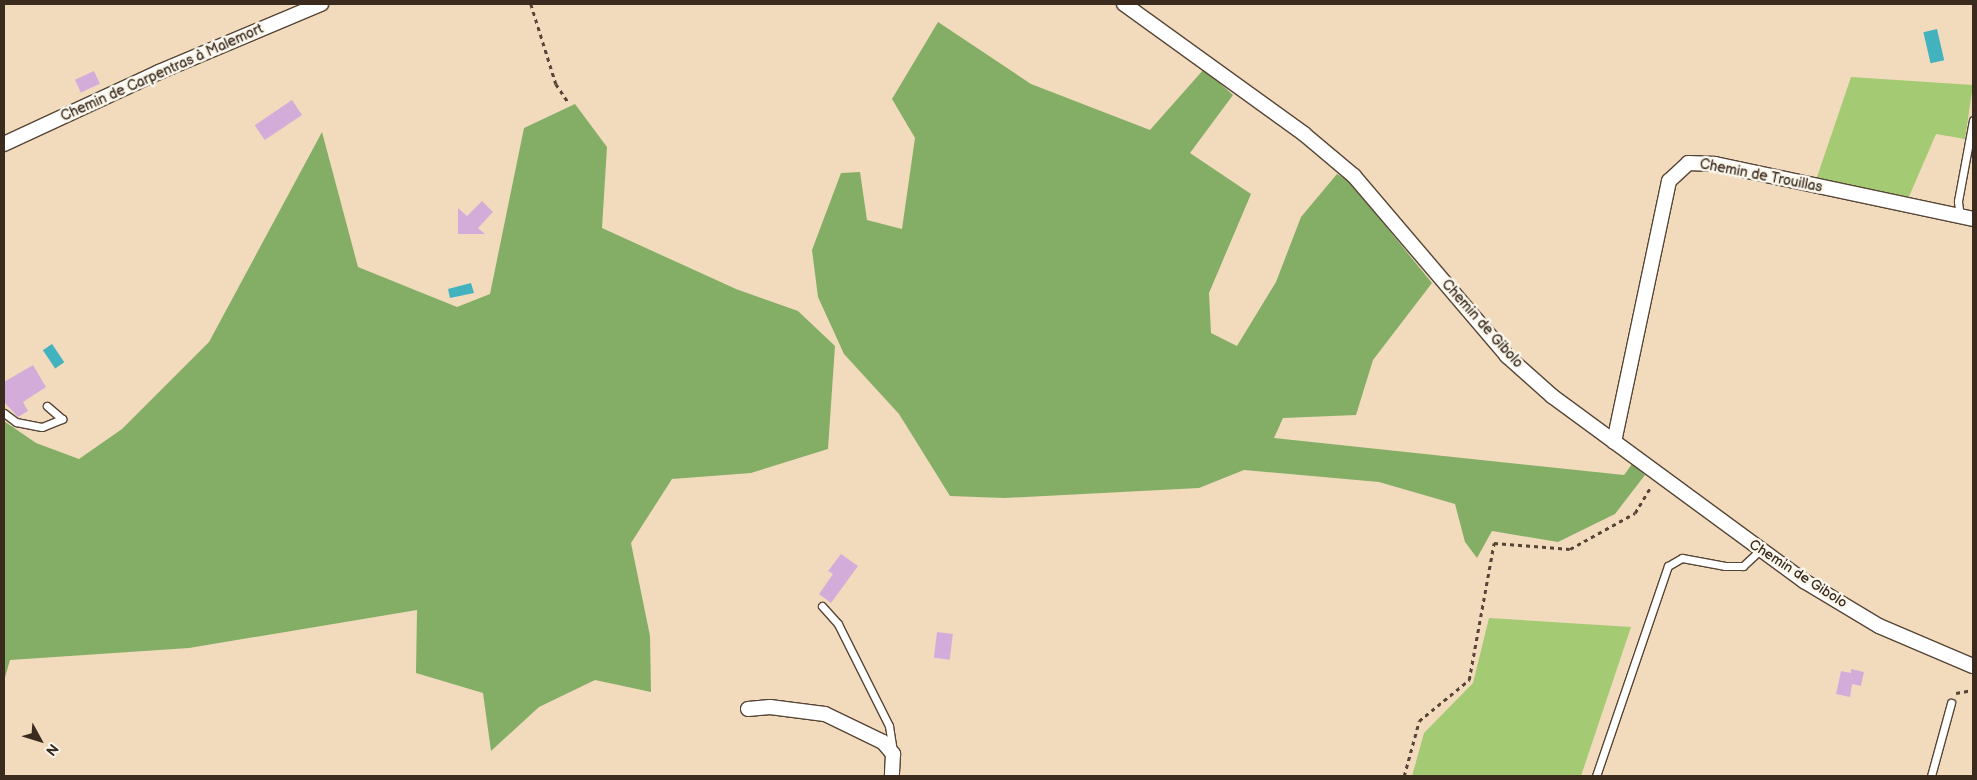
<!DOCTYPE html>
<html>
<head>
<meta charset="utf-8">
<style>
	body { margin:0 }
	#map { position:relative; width:1977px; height:780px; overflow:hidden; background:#f2dbbc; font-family:"Balsamiq Sans",sans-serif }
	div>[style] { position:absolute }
	.green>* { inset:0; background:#a5ca74 }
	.forest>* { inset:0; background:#84ae66 }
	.water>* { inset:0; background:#43b2bf; transform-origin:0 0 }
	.building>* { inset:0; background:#d4acda; transform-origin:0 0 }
	.path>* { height:2.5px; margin-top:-1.25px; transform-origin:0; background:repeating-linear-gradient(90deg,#564536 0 4px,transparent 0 8px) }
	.roads { filter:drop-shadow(1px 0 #564536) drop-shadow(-1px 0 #564536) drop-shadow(0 1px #564536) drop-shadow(0 -1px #564536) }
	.service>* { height:7px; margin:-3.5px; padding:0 3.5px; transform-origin:3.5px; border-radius:3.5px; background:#fff }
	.minor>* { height:14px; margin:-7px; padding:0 7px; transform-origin:7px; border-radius:7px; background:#fff }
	span { translate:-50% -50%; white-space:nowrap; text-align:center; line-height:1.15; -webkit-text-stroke:5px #fbf7ec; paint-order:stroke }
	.street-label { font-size:14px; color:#3b2a1e }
	.frame { position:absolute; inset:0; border:5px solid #3b2a1e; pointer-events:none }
	.north { position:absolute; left:15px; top:715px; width:50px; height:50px; -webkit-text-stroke:4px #fbf7ec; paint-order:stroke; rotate:129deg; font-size:14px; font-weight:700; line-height:20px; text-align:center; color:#3b2a1e }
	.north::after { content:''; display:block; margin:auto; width:18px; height:22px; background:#3b2a1e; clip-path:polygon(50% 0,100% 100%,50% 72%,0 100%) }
</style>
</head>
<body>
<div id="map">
	<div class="green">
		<div style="clip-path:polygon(1851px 77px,1973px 85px,1965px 139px,1936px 134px,1908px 199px,1816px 180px)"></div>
		<div style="clip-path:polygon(1489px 618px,1631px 627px,1581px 776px,1412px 776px,1424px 733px,1473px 683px)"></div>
	</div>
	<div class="forest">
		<div style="clip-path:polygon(938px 22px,1031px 84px,1150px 130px,1204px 69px,1233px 95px,1190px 153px,1251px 194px,1209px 293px,1211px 333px,1237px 346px,1276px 282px,1301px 217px,1337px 174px,1349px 181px,1432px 283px,1373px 360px,1356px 415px,1283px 418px,1274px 438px,1624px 475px,1632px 464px,1645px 475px,1615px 514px,1558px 542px,1492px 531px,1477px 558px,1465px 542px,1455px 504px,1379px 482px,1244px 470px,1199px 488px,1004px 498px,950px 496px,899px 414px,844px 354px,818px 297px,812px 250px,841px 173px,860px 172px,867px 220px,902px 229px,915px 138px,892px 99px)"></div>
		<div style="clip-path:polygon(575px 104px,607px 147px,602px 228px,736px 289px,798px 311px,835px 346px,828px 449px,751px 473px,672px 479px,631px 543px,650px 636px,651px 692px,595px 680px,539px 707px,491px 751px,483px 693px,416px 673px,417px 610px,189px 648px,10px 660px,4px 681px,4px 421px,36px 443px,79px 459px,122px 429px,209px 342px,322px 132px,358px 267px,457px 307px,490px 294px,524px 128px)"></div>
	</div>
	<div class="water">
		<div style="left:1937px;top:29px;width:32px;height:14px;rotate:77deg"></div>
		<div style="clip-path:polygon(471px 283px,474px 293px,450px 298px,448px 289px)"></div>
		<div style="left:52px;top:344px;width:22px;height:11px;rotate:56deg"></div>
	</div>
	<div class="building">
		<div style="left:94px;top:71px;width:14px;height:21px;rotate:65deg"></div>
		<div style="left:292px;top:100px;width:18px;height:45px;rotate:56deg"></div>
		<div style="clip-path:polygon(482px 201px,493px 212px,478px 228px,485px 234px,458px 234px,458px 208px,467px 216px)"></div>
		<div style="clip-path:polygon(33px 365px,46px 387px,23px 402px,28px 411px,18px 417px,4px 402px,4px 382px)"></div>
		<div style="clip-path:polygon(841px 554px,858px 566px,831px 603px,819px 594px,833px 574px,828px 571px)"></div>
		<div style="left:937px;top:632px;width:16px;height:26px;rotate:7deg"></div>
		<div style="clip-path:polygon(1851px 669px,1864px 672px,1861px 686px,1852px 684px,1850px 697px,1836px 694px,1841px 671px,1851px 673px)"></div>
	</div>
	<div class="path">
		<div style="left:531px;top:4px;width:84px;rotate:72.6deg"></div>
		<div style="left:556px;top:84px;width:22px;rotate:56deg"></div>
		<div style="left:1956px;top:693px;width:17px;rotate:-10deg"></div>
		<div style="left:1404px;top:776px;width:57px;rotate:-74.7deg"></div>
		<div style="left:1419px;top:721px;width:65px;rotate:-39.4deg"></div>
		<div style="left:1469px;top:680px;width:139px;rotate:-79.7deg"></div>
		<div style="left:1494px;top:543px;width:76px;rotate:4.5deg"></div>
		<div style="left:1570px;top:549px;width:74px;rotate:-29deg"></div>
		<div style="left:1635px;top:513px;width:31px;rotate:-59deg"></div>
	</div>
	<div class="roads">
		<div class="service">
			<div style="left:1960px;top:216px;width:15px;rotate:-98deg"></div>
			<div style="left:1958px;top:201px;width:82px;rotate:-79.5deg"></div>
			<div style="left:4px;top:413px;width:15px;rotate:37deg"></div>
			<div style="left:16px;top:422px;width:26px;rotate:11deg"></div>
			<div style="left:42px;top:427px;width:22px;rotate:-22deg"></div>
			<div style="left:62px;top:419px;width:20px;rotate:-139deg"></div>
			<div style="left:822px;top:606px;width:24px;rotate:48deg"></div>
			<div style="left:838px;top:624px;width:114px;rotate:63.4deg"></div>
			<div style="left:889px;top:726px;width:25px;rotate:81deg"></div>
			<div style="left:1596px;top:776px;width:222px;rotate:-71.1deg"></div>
			<div style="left:1668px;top:566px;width:16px;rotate:-30deg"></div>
			<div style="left:1682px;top:558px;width:44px;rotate:10.5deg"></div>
			<div style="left:1725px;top:566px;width:18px"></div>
			<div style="left:1743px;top:566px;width:23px;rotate:-43deg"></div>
			<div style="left:1931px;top:776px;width:76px;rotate:-74.7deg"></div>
		</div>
		<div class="minor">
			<div style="left:1124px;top:4px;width:222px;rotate:35.8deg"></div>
			<div style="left:1304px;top:134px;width:65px;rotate:40deg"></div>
			<div style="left:1354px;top:176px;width:236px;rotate:49.6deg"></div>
			<div style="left:1507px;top:356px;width:60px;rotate:41.6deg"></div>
			<div style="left:1552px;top:396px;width:313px;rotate:36.3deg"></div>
			<div style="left:1804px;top:581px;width:87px;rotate:31deg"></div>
			<div style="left:1879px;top:626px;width:102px;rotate:23.1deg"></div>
			<div style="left:4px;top:144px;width:171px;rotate:-24.9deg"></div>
			<div style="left:159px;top:72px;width:176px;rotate:-22.8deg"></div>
			<div style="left:1614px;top:442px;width:267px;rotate:-78.1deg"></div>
			<div style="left:1669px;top:181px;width:26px;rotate:-43deg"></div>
			<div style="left:1688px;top:163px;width:27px;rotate:2deg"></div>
			<div style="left:1715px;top:164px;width:264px;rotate:12deg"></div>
			<div style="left:748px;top:709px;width:22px;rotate:-5deg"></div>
			<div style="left:770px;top:707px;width:55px;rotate:7.3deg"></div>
			<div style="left:825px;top:714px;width:64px;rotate:25.8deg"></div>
			<div style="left:883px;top:742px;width:16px;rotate:50deg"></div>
			<div style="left:893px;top:754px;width:22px;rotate:93deg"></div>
		</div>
	</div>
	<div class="street-label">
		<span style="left:162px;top:73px;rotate:-24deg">Chemin de Carpentras à Malemort</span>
		<span style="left:1761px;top:176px;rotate:11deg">Chemin de Trouillas</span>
		<span style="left:1482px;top:324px;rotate:48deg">Chemin de Gibolo</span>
		<span style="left:1798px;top:574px;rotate:33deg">Chemin de Gibolo</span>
	</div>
	<div class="frame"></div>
	<div class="north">N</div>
</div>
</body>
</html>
